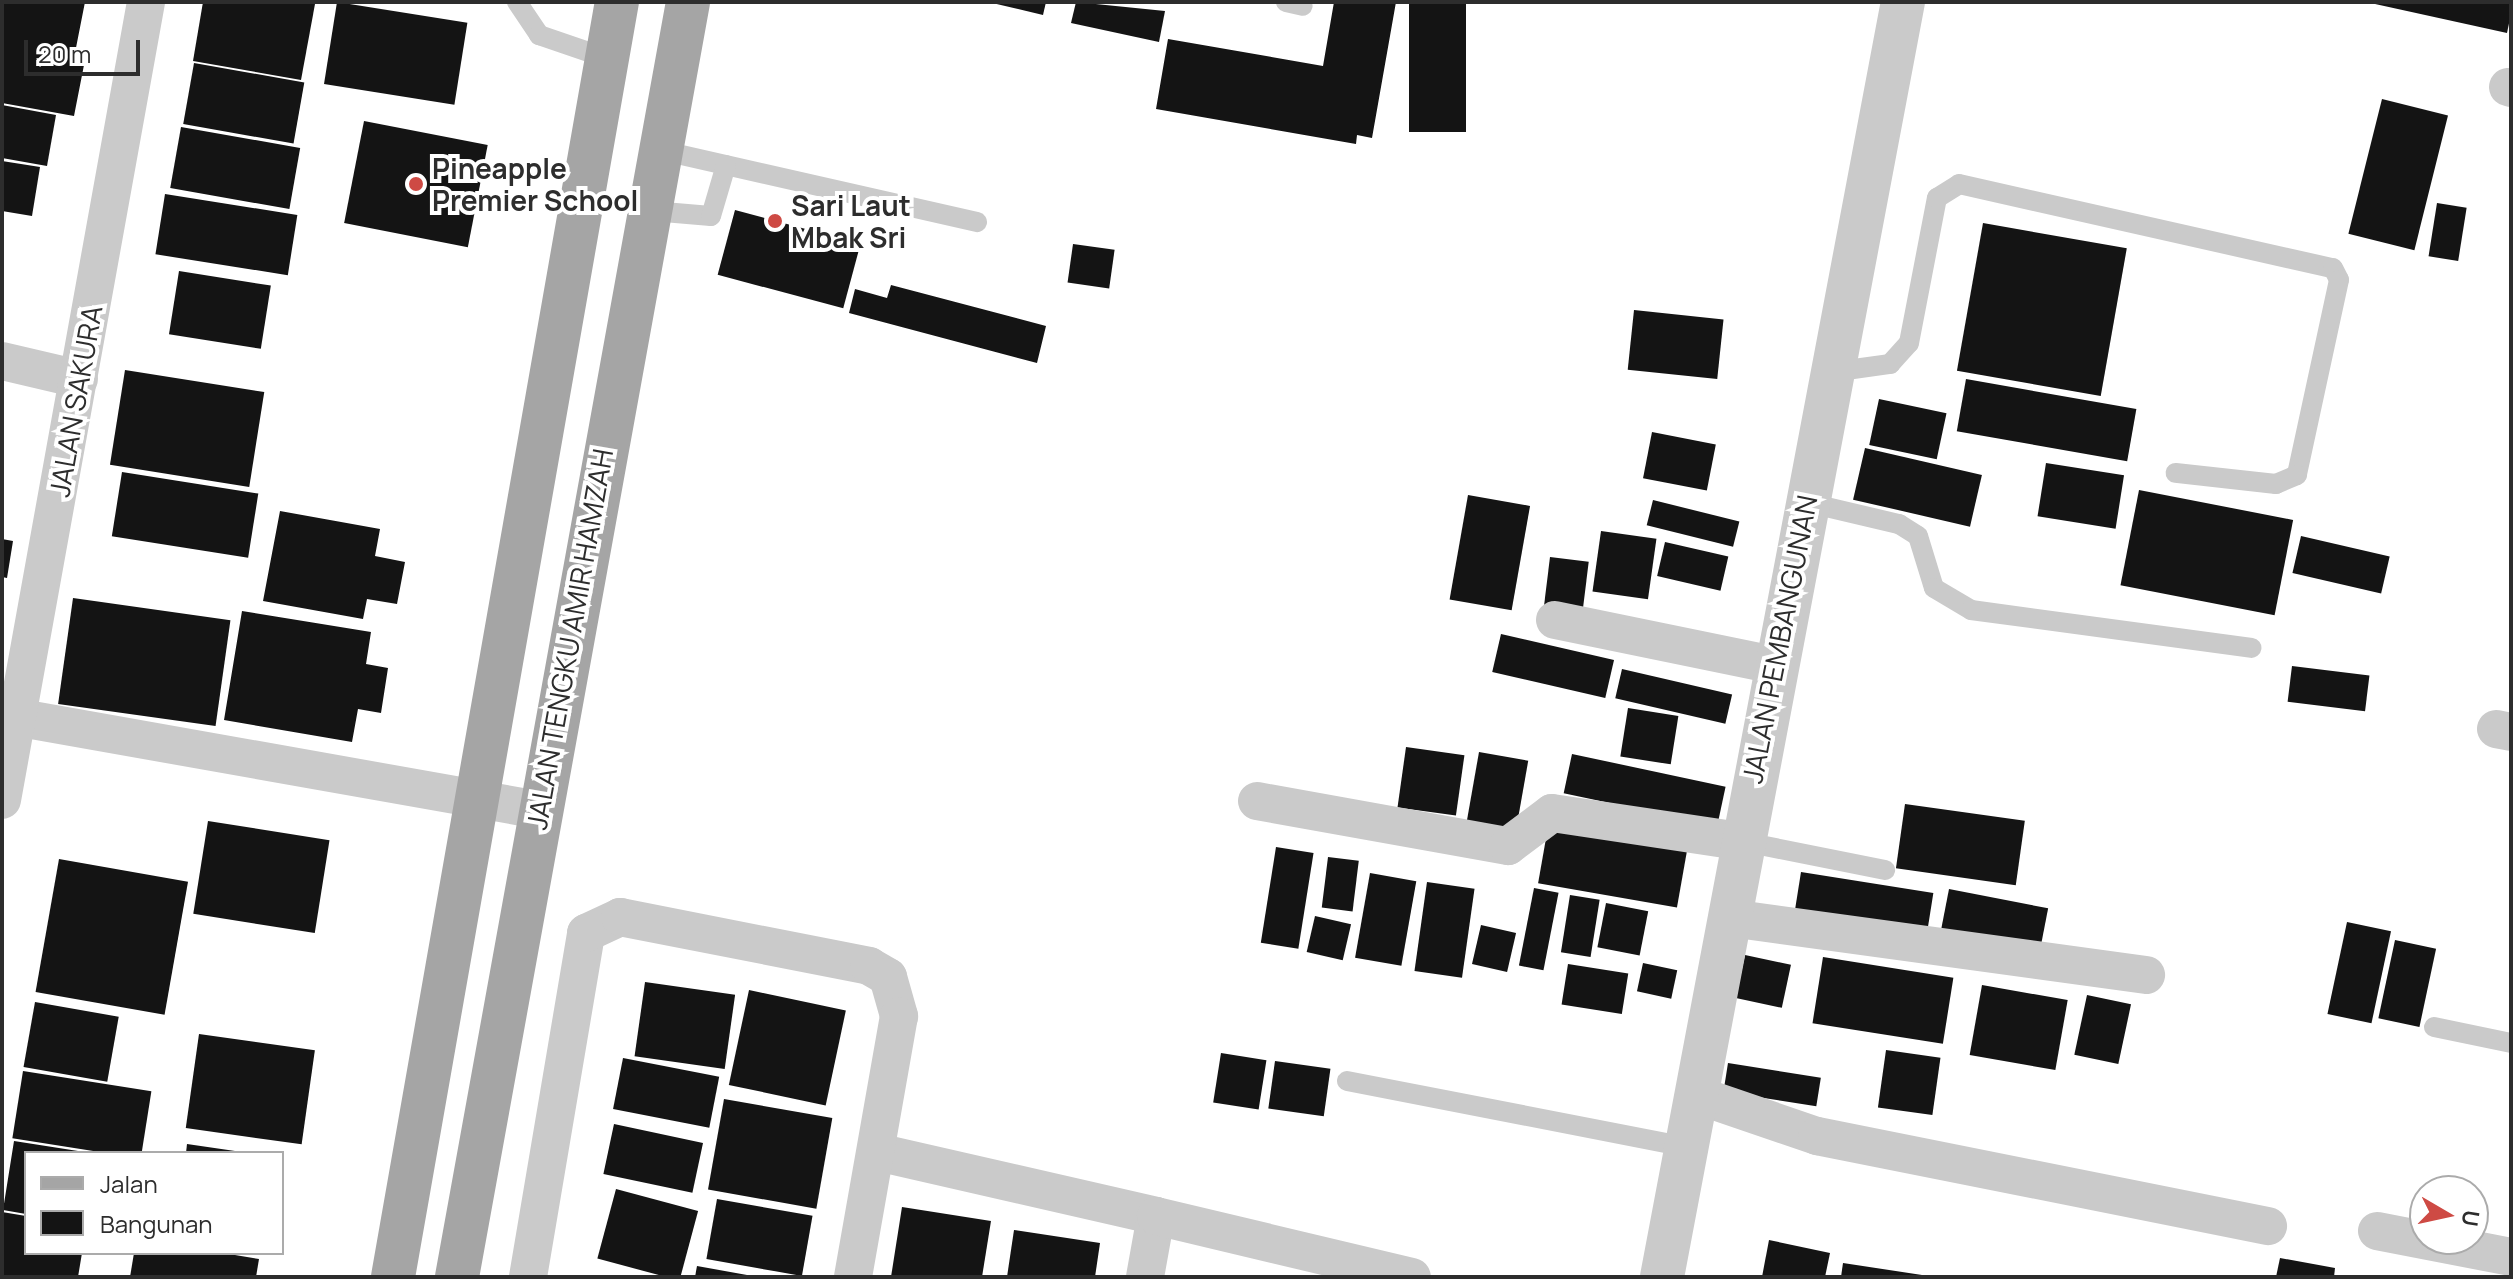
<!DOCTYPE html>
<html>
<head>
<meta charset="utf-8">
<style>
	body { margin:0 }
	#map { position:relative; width:2513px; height:1279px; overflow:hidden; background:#fff; font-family:Manrope,sans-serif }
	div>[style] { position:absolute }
	.building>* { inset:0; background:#141414; transform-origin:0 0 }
	.service>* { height:20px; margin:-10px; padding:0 10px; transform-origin:10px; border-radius:10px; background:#cacaca }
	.minor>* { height:38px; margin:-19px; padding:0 19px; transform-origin:19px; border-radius:19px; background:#cacaca }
	.tertiary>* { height:44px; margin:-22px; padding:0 22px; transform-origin:22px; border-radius:22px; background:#cacaca }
	.primary>* { height:44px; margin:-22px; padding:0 22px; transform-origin:22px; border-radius:22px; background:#a5a5a5 }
	.dots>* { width:22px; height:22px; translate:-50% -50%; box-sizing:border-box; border:4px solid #fff; border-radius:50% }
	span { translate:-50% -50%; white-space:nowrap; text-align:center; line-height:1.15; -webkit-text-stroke:8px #fff; paint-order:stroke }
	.poi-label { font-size:28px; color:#2d2d2d; font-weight:700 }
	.left { translate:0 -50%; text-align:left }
	.street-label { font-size:28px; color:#2d2d2d }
	.frame { position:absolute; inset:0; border:4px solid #2d2d2d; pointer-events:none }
	.legend { position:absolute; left:24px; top:1151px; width:260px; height:104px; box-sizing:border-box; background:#fff; border:2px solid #ababab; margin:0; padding:10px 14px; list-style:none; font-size:24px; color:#2d2d2d }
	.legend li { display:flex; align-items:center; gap:16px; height:40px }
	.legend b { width:40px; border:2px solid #ababab }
	.north { position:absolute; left:2409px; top:1175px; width:80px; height:80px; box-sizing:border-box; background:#fff; border:2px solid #ababab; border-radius:50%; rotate:99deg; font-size:22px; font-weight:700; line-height:32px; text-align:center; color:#2d2d2d }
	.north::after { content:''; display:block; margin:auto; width:28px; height:36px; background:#ce4a44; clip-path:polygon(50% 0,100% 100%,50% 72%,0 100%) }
	.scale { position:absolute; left:24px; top:40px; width:116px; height:36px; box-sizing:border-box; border:4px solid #2d2d2d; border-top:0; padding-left:10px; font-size:24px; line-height:28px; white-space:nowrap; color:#2d2d2d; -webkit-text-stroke:6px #fff; paint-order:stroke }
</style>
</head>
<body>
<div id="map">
	<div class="building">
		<div style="clip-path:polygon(2px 2px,85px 2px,73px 63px,84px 65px,74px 116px,2px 103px)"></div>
		<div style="clip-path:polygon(203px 2px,315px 4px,301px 80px,193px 61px)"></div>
		<div style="left:337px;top:2px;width:132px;height:83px;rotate:9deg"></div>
		<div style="clip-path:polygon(988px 2px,1046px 2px,1043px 15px)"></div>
		<div style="clip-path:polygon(1076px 2px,1165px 11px,1159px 42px,1071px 23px)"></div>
		<div style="clip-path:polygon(1334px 2px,1396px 2px,1372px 138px,1357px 135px,1356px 144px,1156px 109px,1168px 39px,1323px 66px)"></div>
		<div style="left:1409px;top:2px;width:57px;height:130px"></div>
		<div style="clip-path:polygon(2366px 2px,2511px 2px,2511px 14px,2507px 33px)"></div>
		<div style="left:194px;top:63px;width:112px;height:62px;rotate:10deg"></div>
		<div style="left:2382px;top:99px;width:68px;height:139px;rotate:14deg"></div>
		<div style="clip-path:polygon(2px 105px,56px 115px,47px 166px,2px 158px)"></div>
		<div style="left:364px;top:121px;width:126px;height:104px;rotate:11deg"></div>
		<div style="left:181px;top:127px;width:121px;height:62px;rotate:10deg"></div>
		<div style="clip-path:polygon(2px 161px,40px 167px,32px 216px,2px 211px)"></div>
		<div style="left:165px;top:194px;width:134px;height:61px;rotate:9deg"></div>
		<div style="left:2437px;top:203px;width:30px;height:54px;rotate:9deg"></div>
		<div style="left:735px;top:210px;width:130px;height:67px;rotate:15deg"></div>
		<div style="left:1983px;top:223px;width:146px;height:150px;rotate:10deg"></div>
		<div style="left:1073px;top:244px;width:42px;height:39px;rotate:8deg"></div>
		<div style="left:179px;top:271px;width:93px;height:64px;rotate:9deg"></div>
		<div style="clip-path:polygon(891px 285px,1046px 326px,1037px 363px,849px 313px,855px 289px,887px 298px)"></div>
		<div style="left:1634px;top:310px;width:90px;height:60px;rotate:6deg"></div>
		<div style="left:125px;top:370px;width:141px;height:96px;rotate:9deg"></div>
		<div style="left:1966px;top:379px;width:173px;height:53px;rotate:10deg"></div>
		<div style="left:1879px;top:399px;width:69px;height:47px;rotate:12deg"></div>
		<div style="left:1652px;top:432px;width:65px;height:47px;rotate:11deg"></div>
		<div style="left:1865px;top:448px;width:120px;height:53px;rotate:13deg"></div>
		<div style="left:2046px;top:463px;width:79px;height:54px;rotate:9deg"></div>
		<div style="left:122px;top:472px;width:138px;height:65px;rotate:9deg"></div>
		<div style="left:2139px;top:490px;width:157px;height:97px;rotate:11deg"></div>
		<div style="left:1468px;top:495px;width:63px;height:106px;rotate:10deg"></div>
		<div style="left:1653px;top:500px;width:89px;height:26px;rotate:14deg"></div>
		<div style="clip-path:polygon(280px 511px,380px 529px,375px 556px,405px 562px,397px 604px,367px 599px,363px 619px,263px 601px)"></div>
		<div style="left:1601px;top:531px;width:56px;height:61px;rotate:8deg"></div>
		<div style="left:2301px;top:536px;width:91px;height:38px;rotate:13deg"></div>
		<div style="clip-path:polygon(2px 539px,13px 541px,7px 578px,2px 577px)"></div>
		<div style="left:1665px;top:542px;width:65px;height:35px;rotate:13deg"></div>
		<div style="left:1550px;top:557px;width:39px;height:49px;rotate:7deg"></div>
		<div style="left:73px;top:598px;width:159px;height:107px;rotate:8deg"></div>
		<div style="clip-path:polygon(242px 611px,371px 632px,366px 664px,388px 668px,381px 713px,358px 709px,352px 742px,224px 720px)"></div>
		<div style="left:1501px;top:634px;width:116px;height:39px;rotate:13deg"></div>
		<div style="left:2292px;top:666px;width:78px;height:36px;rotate:7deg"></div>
		<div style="left:1622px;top:669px;width:113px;height:30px;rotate:13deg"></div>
		<div style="left:1628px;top:708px;width:51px;height:49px;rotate:9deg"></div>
		<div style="left:1406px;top:747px;width:59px;height:61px;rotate:8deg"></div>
		<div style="left:1479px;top:752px;width:50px;height:73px;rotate:10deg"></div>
		<div style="left:1572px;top:754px;width:157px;height:40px;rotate:12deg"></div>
		<div style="left:1905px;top:804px;width:121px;height:65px;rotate:8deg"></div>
		<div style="left:208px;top:821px;width:123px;height:94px;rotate:9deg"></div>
		<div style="left:1548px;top:827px;width:141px;height:57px;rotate:10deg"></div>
		<div style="left:1276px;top:847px;width:38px;height:97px;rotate:9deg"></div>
		<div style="left:1328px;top:857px;width:31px;height:51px;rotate:7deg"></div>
		<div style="left:59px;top:859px;width:131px;height:135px;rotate:10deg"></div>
		<div style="left:1801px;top:872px;width:134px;height:42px;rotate:9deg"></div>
		<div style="left:1370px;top:873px;width:47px;height:86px;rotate:10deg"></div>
		<div style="left:1427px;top:882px;width:48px;height:90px;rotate:8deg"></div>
		<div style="left:1534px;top:888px;width:25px;height:79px;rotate:11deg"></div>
		<div style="left:1949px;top:889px;width:101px;height:45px;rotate:11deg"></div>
		<div style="left:1570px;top:895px;width:30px;height:58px;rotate:9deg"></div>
		<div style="left:1606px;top:903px;width:43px;height:45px;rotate:11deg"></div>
		<div style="left:1315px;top:916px;width:37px;height:37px;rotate:13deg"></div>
		<div style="left:2347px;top:922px;width:45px;height:94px;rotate:12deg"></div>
		<div style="left:1481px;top:925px;width:36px;height:40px;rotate:13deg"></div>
		<div style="left:2395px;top:940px;width:42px;height:80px;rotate:12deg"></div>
		<div style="left:1745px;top:955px;width:47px;height:44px;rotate:12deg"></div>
		<div style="left:1823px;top:957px;width:132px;height:67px;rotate:9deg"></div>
		<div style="left:1643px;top:963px;width:35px;height:29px;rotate:12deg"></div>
		<div style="left:1568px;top:964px;width:61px;height:41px;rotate:9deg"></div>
		<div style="left:645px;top:982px;width:91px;height:75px;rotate:8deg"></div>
		<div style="left:1982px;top:985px;width:87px;height:71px;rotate:10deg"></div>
		<div style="left:749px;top:990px;width:99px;height:97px;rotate:12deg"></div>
		<div style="left:2087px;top:995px;width:45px;height:61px;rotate:12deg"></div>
		<div style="left:35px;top:1002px;width:85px;height:66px;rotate:10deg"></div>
		<div style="left:199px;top:1034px;width:117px;height:95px;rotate:8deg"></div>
		<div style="left:1886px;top:1050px;width:55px;height:58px;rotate:8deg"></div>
		<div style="left:1221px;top:1053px;width:46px;height:50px;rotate:9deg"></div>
		<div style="left:623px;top:1058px;width:98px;height:52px;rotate:11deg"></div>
		<div style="left:1275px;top:1061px;width:56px;height:48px;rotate:8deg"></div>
		<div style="left:1728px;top:1063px;width:94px;height:29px;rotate:9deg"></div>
		<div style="left:23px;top:1071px;width:130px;height:68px;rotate:9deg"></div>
		<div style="left:724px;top:1099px;width:110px;height:92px;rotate:10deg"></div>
		<div style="left:614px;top:1124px;width:91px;height:51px;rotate:12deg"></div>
		<div style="clip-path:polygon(14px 1141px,78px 1151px,26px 1153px,26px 1214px,3px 1210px)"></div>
		<div style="clip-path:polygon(187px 1144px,235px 1151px,235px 1153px,186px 1153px)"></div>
		<div style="left:616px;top:1189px;width:85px;height:72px;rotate:15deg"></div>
		<div style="left:717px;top:1199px;width:97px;height:61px;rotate:10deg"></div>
		<div style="clip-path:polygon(902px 1207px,991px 1221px,982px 1277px,891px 1277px)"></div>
		<div style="clip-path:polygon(2px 1212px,26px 1216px,26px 1253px,82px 1253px,78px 1277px,2px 1277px)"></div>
		<div style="clip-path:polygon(1014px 1230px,1100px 1243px,1095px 1277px,1007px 1277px)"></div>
		<div style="clip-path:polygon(1769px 1240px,1830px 1253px,1825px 1277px,1762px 1277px)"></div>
		<div style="clip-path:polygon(134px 1253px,223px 1253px,259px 1259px,256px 1277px,130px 1277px)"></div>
		<div style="clip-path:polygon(2280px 1258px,2335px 1268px,2334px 1277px,2276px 1277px)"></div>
		<div style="clip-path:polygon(1843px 1263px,1922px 1275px,1922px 1277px,1841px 1277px)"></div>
		<div style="clip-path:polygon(697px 1266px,747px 1275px,746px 1277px,695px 1277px)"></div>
	</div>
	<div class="service">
		<div style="left:517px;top:2px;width:40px;rotate:56deg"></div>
		<div style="left:539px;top:35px;width:71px;rotate:18.9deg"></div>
		<div style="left:1286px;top:2px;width:17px;rotate:13deg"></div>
		<div style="left:664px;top:151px;width:321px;rotate:12.8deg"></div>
		<div style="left:652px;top:211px;width:59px;rotate:4.8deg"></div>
		<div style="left:711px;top:216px;width:53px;rotate:-73.6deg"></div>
		<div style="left:1832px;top:372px;width:59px;rotate:-7.9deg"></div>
		<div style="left:1890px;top:364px;width:28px;rotate:-48deg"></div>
		<div style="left:1909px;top:343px;width:148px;rotate:-79.1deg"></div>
		<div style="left:1937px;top:198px;width:26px;rotate:-32deg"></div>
		<div style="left:1959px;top:184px;width:383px;rotate:12.7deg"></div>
		<div style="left:2333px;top:268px;width:13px;rotate:63deg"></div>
		<div style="left:2339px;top:280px;width:199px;rotate:102.2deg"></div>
		<div style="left:2297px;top:475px;width:23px;rotate:157deg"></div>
		<div style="left:2276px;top:484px;width:101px;rotate:-173.7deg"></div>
		<div style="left:1805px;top:502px;width:97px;rotate:13.2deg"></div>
		<div style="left:1899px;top:524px;width:22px;rotate:32deg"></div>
		<div style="left:1918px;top:536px;width:54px;rotate:72.9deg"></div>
		<div style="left:1934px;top:588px;width:43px;rotate:30.7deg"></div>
		<div style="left:1971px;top:610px;width:283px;rotate:7.7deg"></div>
		<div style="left:1740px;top:841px;width:148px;rotate:11.3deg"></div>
		<div style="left:2434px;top:1027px;width:79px;rotate:11.7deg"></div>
		<div style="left:1347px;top:1081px;width:345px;rotate:11deg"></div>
	</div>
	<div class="minor">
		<div style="left:2508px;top:87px;width:3px;rotate:18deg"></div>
		<div style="left:2px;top:361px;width:79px;rotate:13.2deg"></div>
		<div style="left:1555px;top:620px;width:225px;rotate:11.6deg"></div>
		<div style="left:15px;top:717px;width:532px;rotate:10.06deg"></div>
		<div style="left:2496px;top:729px;width:15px;rotate:11deg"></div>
		<div style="left:2px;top:800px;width:811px;rotate:-79.77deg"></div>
		<div style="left:1257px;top:801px;width:255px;rotate:10.2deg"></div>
		<div style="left:1508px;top:846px;width:55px;rotate:-36.9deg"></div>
		<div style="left:1552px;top:813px;width:190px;rotate:8.5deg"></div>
		<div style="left:1730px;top:918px;width:420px;rotate:7.8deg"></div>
		<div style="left:1697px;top:1095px;width:127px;rotate:18.9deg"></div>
		<div style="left:1817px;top:1136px;width:460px;rotate:11.3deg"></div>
		<div style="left:877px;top:1152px;width:286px;rotate:12.9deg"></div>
		<div style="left:2377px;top:1231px;width:136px;rotate:11deg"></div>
		<div style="left:528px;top:1277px;width:349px;rotate:-80.4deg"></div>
		<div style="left:586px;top:933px;width:38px;rotate:-25deg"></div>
		<div style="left:620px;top:917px;width:254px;rotate:11.1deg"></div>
		<div style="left:869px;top:966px;width:22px;rotate:30deg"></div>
		<div style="left:888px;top:977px;width:41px;rotate:74.2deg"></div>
		<div style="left:899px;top:1016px;width:265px;rotate:100deg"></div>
		<div style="left:1145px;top:1277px;width:62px;rotate:-79.8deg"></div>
		<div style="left:1156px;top:1216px;width:263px;rotate:13.4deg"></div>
	</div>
	<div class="tertiary">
		<div style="left:1662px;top:1277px;width:1298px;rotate:-79.3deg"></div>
	</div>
	<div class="primary">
		<div style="left:393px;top:1277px;width:1295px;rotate:-80.04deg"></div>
		<div style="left:457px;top:1277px;width:1296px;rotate:-79.73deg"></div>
	</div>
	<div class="dots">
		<div style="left:416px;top:184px;background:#ce4a44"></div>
		<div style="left:775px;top:221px;background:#ce4a44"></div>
	</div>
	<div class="poi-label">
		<span class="left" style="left:432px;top:184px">Pineapple<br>Premier School</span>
		<span class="left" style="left:791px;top:221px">Sari Laut<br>Mbak Sri</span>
	</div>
	<div class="street-label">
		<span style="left:75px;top:401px;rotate:-80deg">JALAN SAKURA</span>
		<span style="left:569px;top:639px;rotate:-80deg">JALAN TENGKU AMIR HAMZAH</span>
		<span style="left:1779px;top:639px;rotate:-79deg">JALAN PEMBANGUNAN</span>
	</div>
	<div class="frame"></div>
	<ul class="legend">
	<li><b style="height:10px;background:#a5a5a5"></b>Jalan</li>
	<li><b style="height:22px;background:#141414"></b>Bangunan</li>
	</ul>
	<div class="north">U</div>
	<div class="scale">20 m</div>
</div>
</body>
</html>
